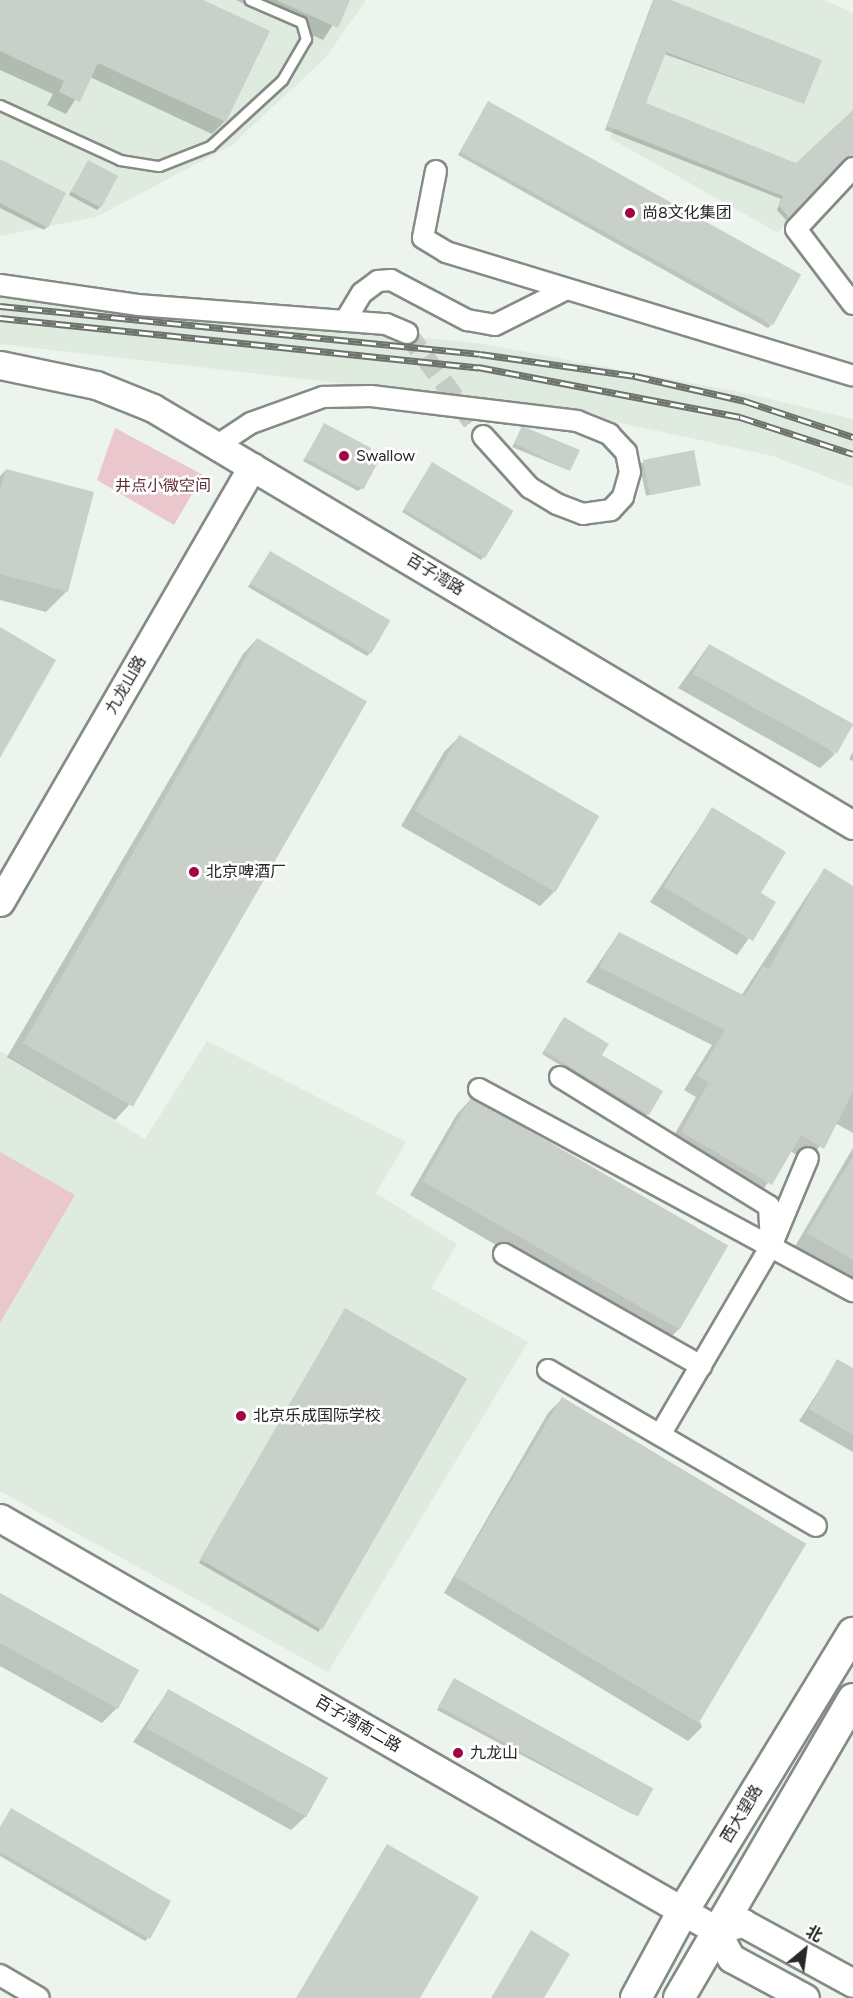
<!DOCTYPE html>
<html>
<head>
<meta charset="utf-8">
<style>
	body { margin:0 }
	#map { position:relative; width:853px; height:1998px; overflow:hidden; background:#edf4ed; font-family:Figtree,"Noto Sans SC",sans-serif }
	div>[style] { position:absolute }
	.built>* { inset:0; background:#deebde }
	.green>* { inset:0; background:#eac7cc }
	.shadow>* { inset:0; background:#0003; transform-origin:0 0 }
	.building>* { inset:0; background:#c9d0c9; transform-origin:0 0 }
	.street-tunnel>* { height:20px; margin-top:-10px; transform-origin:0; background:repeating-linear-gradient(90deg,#c5cbc5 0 20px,transparent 0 30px) }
	.roads { filter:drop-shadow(2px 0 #858b85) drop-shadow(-2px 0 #858b85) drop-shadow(0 2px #858b85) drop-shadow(0 -2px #858b85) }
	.lane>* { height:9px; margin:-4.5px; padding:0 4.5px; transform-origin:4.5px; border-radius:4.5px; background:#fff }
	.street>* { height:20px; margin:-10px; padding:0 10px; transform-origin:10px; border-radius:10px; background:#fff }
	.secondary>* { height:27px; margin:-13.5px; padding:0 13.5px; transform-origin:13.5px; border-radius:13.5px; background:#fff }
	.primary>* { height:30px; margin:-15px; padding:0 15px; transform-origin:15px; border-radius:15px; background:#fff }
	.rail>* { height:7px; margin-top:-3.5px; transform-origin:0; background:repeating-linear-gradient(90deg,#fff 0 14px,#6d726d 0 28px); box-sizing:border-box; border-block:2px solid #6d726d }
	.dots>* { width:16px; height:16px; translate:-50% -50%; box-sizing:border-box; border:3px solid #fff; border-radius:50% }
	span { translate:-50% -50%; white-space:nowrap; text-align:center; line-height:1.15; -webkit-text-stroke:5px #fff; paint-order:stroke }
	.poi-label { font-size:16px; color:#252825 }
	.left { translate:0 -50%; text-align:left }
	.park-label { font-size:16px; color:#632e39 }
	.street-label { font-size:16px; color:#252825 }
	.north { position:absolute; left:775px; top:1920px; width:60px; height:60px; -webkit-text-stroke:4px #fff; paint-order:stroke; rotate:29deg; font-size:16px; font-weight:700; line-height:24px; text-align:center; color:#252825 }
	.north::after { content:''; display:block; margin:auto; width:21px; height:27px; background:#252825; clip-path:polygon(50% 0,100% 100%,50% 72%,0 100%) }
</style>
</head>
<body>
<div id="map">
	<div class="built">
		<div style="clip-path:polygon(0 0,366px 0,326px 57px,232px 145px,96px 217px,0 236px)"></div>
		<div style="clip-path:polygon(659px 0,824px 0,853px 13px,853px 139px,778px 233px,610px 138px)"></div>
		<div style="clip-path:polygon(0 293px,484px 344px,744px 393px,853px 419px,853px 487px,773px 456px,611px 421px,591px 412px,0 344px)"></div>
		<div style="clip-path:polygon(207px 1041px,406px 1142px,376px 1193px,457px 1244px,431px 1288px,528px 1342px,328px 1672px,0 1491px,0 1051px,145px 1139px)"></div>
	</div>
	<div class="green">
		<div style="clip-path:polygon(115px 428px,203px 475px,174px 525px,97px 480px)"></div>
		<div style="clip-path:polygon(0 1152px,75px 1195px,0 1323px)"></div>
	</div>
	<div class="shadow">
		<div style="clip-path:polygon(0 0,199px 0,225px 121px,212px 134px,90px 77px,66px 114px,47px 105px,53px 94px,0 70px)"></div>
		<div style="clip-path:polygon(236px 0,349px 0,323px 40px)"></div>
		<div style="clip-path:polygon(653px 0,667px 0,803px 103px,664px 54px,644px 104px,796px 165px,853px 112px,853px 155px,786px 220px,777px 210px,781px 199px,605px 130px)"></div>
		<div style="clip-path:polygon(488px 103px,771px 325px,768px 328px,458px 155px)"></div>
		<div style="clip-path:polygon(0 160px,47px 227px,44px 230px,0 208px)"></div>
		<div style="clip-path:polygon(88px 162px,100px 207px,97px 210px,69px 195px)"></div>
		<div style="clip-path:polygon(325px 424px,362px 488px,358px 491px,303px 461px)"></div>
		<div style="clip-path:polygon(523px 428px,568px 470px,512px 447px)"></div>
		<div style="left:693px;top:452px;width:33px;height:55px;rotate:78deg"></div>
		<div style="clip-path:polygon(432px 464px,484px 556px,481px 560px,402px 512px)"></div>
		<div style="clip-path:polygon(6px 470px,67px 591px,46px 612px,0 600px,0 476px)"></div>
		<div style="clip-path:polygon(270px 552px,370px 653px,367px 656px,248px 587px)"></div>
		<div style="clip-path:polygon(257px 639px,129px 1105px,115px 1120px,7px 1057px,243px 654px)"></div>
		<div style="clip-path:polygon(709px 645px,835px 754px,820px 768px,678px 688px)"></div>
		<div style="clip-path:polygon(459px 737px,554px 892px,540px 906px,401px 826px,444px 752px)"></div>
		<div style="clip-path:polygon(853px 752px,853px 761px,849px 759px)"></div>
		<div style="clip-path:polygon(712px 809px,759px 893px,774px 903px,737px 955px,650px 902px)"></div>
		<div style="clip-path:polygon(824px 870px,853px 887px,853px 1133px,835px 1123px,809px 1162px,790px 1151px,757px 1198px,668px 1146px,696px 1097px,684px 1090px,712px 1045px,586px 982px,619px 933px,741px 996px)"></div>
		<div style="clip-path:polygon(561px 1022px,600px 1056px,648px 1114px,645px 1117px,542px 1054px)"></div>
		<div style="clip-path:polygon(471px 1099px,680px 1328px,665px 1343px,410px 1195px,457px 1114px)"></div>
		<div style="clip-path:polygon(853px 1148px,853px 1283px,794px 1248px)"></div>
		<div style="left:345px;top:1310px;width:138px;height:292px;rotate:30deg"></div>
		<div style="clip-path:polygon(838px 1361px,853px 1370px,853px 1452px,799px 1421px)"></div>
		<div style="clip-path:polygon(562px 1399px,702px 1727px,688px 1741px,444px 1593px,548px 1413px)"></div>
		<div style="clip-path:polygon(0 1595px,117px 1708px,102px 1723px,0 1666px)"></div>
		<div style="clip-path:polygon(452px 1683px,636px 1816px,437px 1710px)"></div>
		<div style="clip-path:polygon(168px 1691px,306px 1816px,291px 1830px,133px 1742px)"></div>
		<div style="clip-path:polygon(0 1827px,148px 1938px,145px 1941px,0 1856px)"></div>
	</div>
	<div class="building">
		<div style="clip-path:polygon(0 0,203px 0,270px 31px,226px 122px,98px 63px,80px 102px,59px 92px,64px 81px,0 51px)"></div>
		<div style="clip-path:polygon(276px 0,350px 0,338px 28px)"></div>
		<div style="clip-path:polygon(654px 0,671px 0,822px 60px,804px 104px,666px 52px,646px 103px,796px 163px,853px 110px,853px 156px,789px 218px,779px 206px,783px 196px,607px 126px)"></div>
		<div style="left:488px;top:101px;width:358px;height:58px;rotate:29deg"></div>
		<div style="clip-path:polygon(0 159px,66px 193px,48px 228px,0 203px)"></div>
		<div style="left:88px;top:160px;width:34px;height:36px;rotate:28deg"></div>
		<div style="left:324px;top:423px;width:66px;height:40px;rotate:28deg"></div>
		<div style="clip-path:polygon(522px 426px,580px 450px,570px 471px,514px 443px)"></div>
		<div style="left:694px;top:450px;width:36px;height:52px;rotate:79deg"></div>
		<div style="left:432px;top:462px;width:95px;height:55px;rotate:31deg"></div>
		<div style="clip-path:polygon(6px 469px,94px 492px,68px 592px,0 574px,0 491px)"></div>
		<div style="left:270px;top:551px;width:139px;height:38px;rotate:30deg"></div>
		<div style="clip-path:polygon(0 627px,56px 660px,0 758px)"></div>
		<div style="left:257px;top:638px;width:127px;height:468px;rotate:30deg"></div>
		<div style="left:709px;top:644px;width:165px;height:34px;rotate:29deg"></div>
		<div style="left:459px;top:735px;width:162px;height:88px;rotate:30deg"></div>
		<div style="clip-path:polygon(712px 807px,786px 852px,761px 893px,776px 902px,753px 941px,664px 887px)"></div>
		<div style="clip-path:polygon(824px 868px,853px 886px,853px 1091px,824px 1149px,801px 1135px,772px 1185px,681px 1132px,709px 1082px,697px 1076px,725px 1030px,599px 967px,619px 932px,745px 996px,763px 966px,769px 969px)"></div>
		<div style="clip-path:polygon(564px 1017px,609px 1044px,602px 1055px,663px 1091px,649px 1115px,544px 1051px)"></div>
		<div style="left:471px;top:1097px;width:297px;height:97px;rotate:30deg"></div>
		<div style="clip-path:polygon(853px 1156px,853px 1260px,807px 1233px)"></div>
		<div style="left:345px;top:1308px;width:141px;height:290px;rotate:30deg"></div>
		<div style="clip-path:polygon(837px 1359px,853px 1368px,853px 1435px,809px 1409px)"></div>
		<div style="left:562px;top:1397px;width:285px;height:209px;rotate:31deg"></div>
		<div style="clip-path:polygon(0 1593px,139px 1670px,118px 1709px,0 1643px)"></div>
		<div style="left:454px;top:1678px;width:228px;height:32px;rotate:29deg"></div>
		<div style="left:168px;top:1689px;width:183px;height:45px;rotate:29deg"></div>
		<div style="clip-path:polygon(11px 1808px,171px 1901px,150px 1939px,0 1852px,0 1827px)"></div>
		<div style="clip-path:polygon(387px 1844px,479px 1897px,420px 1998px,296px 1998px)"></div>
		<div style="clip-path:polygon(531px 1930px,570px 1954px,544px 1998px,491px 1998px)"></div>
	</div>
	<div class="street-tunnel">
		<div style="left:407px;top:333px;width:128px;rotate:53.6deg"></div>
	</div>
	<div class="roads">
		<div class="lane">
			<div style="left:0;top:105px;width:132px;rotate:24.6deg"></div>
			<div style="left:120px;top:160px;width:39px;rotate:9deg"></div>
			<div style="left:159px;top:166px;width:55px;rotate:-21.4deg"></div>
			<div style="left:210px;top:146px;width:98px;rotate:-42.5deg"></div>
			<div style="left:282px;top:80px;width:48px;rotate:-59.7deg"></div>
			<div style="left:306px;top:39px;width:18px;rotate:-106deg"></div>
			<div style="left:301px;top:22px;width:56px;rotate:-156.7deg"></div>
		</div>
		<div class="street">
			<div style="left:853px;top:168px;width:83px;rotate:133.1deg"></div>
			<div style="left:796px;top:229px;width:94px;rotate:52.8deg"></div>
			<div style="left:436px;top:171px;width:68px;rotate:101deg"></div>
			<div style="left:423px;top:238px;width:27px;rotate:31deg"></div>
			<div style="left:446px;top:252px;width:425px;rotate:16.9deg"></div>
			<div style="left:0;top:285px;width:139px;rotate:8.2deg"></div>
			<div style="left:138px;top:305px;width:249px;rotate:4.4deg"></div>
			<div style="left:386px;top:324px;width:23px;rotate:23deg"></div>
			<div style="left:345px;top:321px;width:33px;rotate:-59deg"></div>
			<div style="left:362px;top:293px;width:20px;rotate:-37deg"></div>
			<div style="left:378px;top:281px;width:13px;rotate:-4deg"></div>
			<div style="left:391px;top:280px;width:86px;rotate:27.8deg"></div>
			<div style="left:467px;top:320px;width:28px;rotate:10deg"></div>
			<div style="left:495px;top:325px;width:80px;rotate:-26.6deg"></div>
			<div style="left:216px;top:446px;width:42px;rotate:-33.3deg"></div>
			<div style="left:251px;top:423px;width:77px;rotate:-19.9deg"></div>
			<div style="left:323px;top:397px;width:48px;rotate:-1.2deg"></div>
			<div style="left:371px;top:396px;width:208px;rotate:6.9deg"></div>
			<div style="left:577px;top:421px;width:35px;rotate:22deg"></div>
			<div style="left:609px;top:434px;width:25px;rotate:47deg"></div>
			<div style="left:626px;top:452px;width:20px;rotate:79deg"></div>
			<div style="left:630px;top:472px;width:26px;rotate:106deg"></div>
			<div style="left:623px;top:497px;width:18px;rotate:133deg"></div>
			<div style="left:611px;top:510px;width:28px;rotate:172deg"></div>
			<div style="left:583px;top:514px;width:28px;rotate:-159deg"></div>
			<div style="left:557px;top:504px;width:31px;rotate:-149deg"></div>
			<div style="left:530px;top:488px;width:70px;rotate:-132.1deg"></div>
			<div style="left:560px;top:1077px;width:246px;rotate:31.7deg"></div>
			<div style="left:769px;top:1206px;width:36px;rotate:87deg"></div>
			<div style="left:479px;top:1089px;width:425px;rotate:28.4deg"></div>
			<div style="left:504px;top:1254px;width:227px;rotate:29.6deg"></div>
			<div style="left:548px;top:1370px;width:310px;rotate:30.2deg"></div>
			<div style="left:660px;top:1435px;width:221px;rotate:-59.6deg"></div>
			<div style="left:772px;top:1244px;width:93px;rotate:-67.3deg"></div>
			<div style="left:0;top:1975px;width:45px;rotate:30.5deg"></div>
		</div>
		<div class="secondary">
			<div style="left:0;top:365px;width:98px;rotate:11.8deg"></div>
			<div style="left:96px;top:385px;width:61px;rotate:22deg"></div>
			<div style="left:153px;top:408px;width:815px;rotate:30.78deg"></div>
			<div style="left:0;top:902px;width:503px;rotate:-59.92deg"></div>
			<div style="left:0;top:1518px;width:826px;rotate:29.92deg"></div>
			<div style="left:716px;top:1930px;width:28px;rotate:-15deg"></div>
			<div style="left:743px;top:1923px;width:125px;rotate:28.6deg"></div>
			<div style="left:716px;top:1930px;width:32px;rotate:62deg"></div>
			<div style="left:731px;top:1958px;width:84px;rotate:28.4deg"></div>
		</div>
		<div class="primary">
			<div style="left:636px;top:1998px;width:99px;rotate:-61.6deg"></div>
			<div style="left:683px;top:1911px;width:326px;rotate:-58.6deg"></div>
			<div style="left:679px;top:1998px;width:346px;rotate:-59.8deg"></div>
		</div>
	</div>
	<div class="rail">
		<div style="left:0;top:306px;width:482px;rotate:5.7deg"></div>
		<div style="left:480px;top:354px;width:157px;rotate:8.1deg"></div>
		<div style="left:635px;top:376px;width:113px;rotate:12.8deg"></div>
		<div style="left:745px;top:401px;width:114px;rotate:18.4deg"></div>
		<div style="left:0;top:318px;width:481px;rotate:5.9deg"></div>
		<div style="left:478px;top:367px;width:267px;rotate:10.8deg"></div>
		<div style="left:740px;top:417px;width:119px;rotate:18.1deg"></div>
	</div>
	<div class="dots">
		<div style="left:630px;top:213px;background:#a10543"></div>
		<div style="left:344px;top:456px;background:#a10543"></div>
		<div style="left:194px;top:872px;background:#a10543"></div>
		<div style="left:241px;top:1416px;background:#a10543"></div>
		<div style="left:458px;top:1753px;background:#a10543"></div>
	</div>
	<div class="poi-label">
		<span class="left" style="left:642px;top:213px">尚8文化集团</span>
		<span class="left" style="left:356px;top:456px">Swallow</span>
		<span class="left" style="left:206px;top:872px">北京啤酒厂</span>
		<span class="left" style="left:253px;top:1416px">北京乐成国际学校</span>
		<span class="left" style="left:470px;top:1753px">九龙山</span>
	</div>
	<div class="park-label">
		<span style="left:163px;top:486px">井点小微空间</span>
	</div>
	<div class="street-label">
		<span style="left:435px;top:575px;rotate:31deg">百子湾路</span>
		<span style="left:126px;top:685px;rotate:-60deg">九龙山路</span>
		<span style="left:358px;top:1724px;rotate:30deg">百子湾南二路</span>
		<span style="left:742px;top:1814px;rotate:-59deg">西大望路</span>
	</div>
	<div class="north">北</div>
</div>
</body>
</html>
